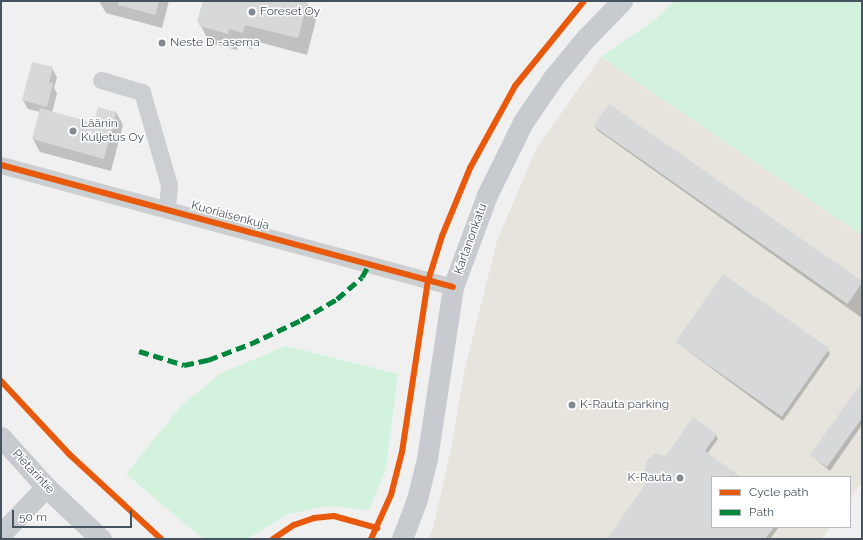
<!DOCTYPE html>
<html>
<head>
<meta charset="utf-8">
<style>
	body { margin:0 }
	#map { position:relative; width:863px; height:540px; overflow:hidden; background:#f1f0f0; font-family:Raleway,sans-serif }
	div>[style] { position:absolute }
	.commercial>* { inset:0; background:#e6e4dd }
	.green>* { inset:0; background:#d2f2de }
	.shadow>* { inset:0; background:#0003 }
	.building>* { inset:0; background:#d7d8da; transform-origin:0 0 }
	.minor>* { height:17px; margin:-8.5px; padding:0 8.5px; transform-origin:8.5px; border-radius:8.5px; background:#cccfd1 }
	.major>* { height:21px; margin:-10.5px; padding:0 10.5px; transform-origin:10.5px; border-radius:10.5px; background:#c7cbcf }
	.quiet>* { height:5px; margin-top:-2.5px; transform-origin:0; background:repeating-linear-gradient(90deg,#00873e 0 10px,transparent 0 15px) }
	.cycleway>* { height:6px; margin:-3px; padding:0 3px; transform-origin:3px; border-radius:3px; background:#e8590c }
	.dots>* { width:11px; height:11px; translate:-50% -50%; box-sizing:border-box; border:2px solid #fff; border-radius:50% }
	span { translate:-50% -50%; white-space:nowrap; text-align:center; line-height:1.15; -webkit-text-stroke:3px #fff; paint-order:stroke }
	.poi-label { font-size:12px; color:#45525f }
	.left { translate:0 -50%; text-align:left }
	.right { translate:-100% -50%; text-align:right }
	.street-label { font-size:12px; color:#45525f }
	.frame { position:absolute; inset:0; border:2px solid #45525f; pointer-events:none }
	.legend { position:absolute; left:711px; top:476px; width:140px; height:52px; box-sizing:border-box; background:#fff; border:1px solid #b5babf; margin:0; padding:5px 7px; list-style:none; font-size:12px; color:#45525f }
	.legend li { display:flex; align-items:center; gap:8px; height:20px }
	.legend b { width:20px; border:1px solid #b5babf }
	.scale { position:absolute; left:12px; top:510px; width:120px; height:18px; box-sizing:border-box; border:2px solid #45525f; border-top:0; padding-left:5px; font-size:12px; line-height:14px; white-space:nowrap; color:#45525f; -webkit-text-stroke:3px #fff; paint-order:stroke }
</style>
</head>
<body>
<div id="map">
	<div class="commercial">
		<div style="clip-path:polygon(601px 57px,862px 235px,862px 482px,850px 499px,850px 477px,712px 477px,712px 527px,830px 527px,822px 539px,428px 539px,432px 532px,451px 449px,465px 368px,497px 241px,536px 149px)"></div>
	</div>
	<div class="green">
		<div style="clip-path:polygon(674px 1px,862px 1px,862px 235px,601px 57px,657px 18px)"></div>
		<div style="clip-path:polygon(286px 346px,398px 374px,386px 469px,369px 510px,327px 506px,288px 514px,247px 539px,203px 539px,126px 474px,181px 406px,221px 373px)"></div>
	</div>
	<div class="shadow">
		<div style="clip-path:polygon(99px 1px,169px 1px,162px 28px,106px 13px)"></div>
		<div style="clip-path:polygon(204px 1px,298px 1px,307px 3px,316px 20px,307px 55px,255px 41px,252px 49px,238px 46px,237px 50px,210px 43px,198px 21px)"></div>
		<div style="clip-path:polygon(52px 68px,57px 77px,54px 88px,57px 93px,52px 113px,95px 124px,116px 112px,123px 125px,111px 171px,40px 152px,33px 139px,40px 112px,28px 109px,23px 100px)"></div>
		<div style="clip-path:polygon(595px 126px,862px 285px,862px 318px,597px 130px)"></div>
		<div style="clip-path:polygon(676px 342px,828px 350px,830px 354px,783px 421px)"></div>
		<div style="clip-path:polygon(862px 383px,862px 425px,830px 471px,811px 455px)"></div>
		<div style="clip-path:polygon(716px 435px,718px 439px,707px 454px,740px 477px,712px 477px,712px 527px,779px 527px,770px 539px,608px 539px,666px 457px)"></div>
	</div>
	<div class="building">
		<div style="clip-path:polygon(118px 1px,159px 1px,155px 15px,118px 5px)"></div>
		<div style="clip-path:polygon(203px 1px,308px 1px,298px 38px,245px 25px,243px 33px,229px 29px,228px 34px,199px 26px,200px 22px,197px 21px)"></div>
		<div style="clip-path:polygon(32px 62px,53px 67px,49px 82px,53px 83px,47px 107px,22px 100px)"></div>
		<div style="left:609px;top:104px;width:310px;height:27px;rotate:35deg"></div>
		<div style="clip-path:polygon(98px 107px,116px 112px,104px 159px,32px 139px,40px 108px,94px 123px)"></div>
		<div style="left:723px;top:274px;width:130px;height:83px;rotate:35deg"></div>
		<div style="clip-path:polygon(862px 382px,862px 418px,827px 467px,810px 455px)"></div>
		<div style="clip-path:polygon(693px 417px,717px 434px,705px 451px,741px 477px,712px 477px,712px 527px,774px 527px,765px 539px,607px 539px,649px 479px,644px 470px,647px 460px,656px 453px,666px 456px)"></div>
	</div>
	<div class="minor">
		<div style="left:101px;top:80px;width:43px;rotate:16.3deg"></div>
		<div style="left:142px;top:92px;width:97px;rotate:73.8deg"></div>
		<div style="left:169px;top:185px;width:25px;rotate:95deg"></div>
		<div style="left:1px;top:165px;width:468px;rotate:15.1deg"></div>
	</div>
	<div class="major">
		<div style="left:1px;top:437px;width:67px;rotate:48deg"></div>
		<div style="left:46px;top:487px;width:76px;rotate:43.4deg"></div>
		<div style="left:1px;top:534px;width:65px;rotate:-46.2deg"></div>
		<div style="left:402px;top:539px;width:43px;rotate:-69.4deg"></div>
		<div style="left:417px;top:499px;width:41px;rotate:-76deg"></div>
		<div style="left:427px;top:459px;width:174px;rotate:-81.4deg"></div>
		<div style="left:453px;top:287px;width:98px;rotate:-69.7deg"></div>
		<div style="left:487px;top:195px;width:81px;rotate:-63.7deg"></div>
		<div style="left:523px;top:122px;width:53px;rotate:-55.7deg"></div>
		<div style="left:553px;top:78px;width:52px;rotate:-50.5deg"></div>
		<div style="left:586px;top:38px;width:52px;rotate:-45.8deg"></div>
	</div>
	<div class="quiet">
		<div style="left:139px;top:351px;width:47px;rotate:17.3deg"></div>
		<div style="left:184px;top:365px;width:25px;rotate:-12deg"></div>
		<div style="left:208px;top:360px;width:45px;rotate:-20.9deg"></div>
		<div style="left:250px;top:344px;width:56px;rotate:-25.2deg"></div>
		<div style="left:301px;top:320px;width:42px;rotate:-30.3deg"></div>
		<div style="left:337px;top:299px;width:33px;rotate:-41deg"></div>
		<div style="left:362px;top:277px;width:14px;rotate:-60deg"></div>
	</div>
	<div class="cycleway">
		<div style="left:1px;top:165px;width:468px;rotate:15.1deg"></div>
		<div style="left:1px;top:381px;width:100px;rotate:47deg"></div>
		<div style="left:69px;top:454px;width:125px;rotate:42.7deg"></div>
		<div style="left:273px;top:539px;width:25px;rotate:-34deg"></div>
		<div style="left:294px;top:525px;width:21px;rotate:-19deg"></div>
		<div style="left:314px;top:518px;width:20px;rotate:-6deg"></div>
		<div style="left:334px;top:516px;width:45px;rotate:15.6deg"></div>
		<div style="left:371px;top:539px;width:48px;rotate:-65.6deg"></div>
		<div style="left:391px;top:495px;width:44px;rotate:-75.7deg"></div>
		<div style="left:402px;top:452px;width:173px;rotate:-81.4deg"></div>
		<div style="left:428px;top:281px;width:47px;rotate:-72.7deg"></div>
		<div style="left:442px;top:236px;width:74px;rotate:-67.6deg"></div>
		<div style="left:470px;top:168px;width:94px;rotate:-61.2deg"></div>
		<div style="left:515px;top:86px;width:109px;rotate:-50.9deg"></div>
	</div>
	<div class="dots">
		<div style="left:252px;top:12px;background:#818992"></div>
		<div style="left:162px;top:43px;background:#818992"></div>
		<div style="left:73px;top:131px;background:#818992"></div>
		<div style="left:572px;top:405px;background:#818992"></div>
		<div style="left:680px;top:478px;background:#818992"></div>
	</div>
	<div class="poi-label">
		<span class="left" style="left:260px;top:12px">Foreset Oy</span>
		<span class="left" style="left:170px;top:43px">Neste D -asema</span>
		<span class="left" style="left:81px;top:131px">Läänin<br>Kuljetus Oy</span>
		<span class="left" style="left:580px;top:405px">K-Rauta parking</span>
		<span class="right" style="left:672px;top:478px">K-Rauta</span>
	</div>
	<div class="street-label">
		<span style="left:230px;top:216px;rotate:15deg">Kuoriaisenkuja</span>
		<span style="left:471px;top:239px;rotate:-70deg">Kartanonkatu</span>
		<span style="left:33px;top:472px;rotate:47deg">Pietarintie</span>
	</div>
	<div class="frame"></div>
	<ul class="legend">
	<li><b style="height:5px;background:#e8590c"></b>Cycle path</li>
	<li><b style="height:5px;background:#00873e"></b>Path</li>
	</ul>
	<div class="scale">50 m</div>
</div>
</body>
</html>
